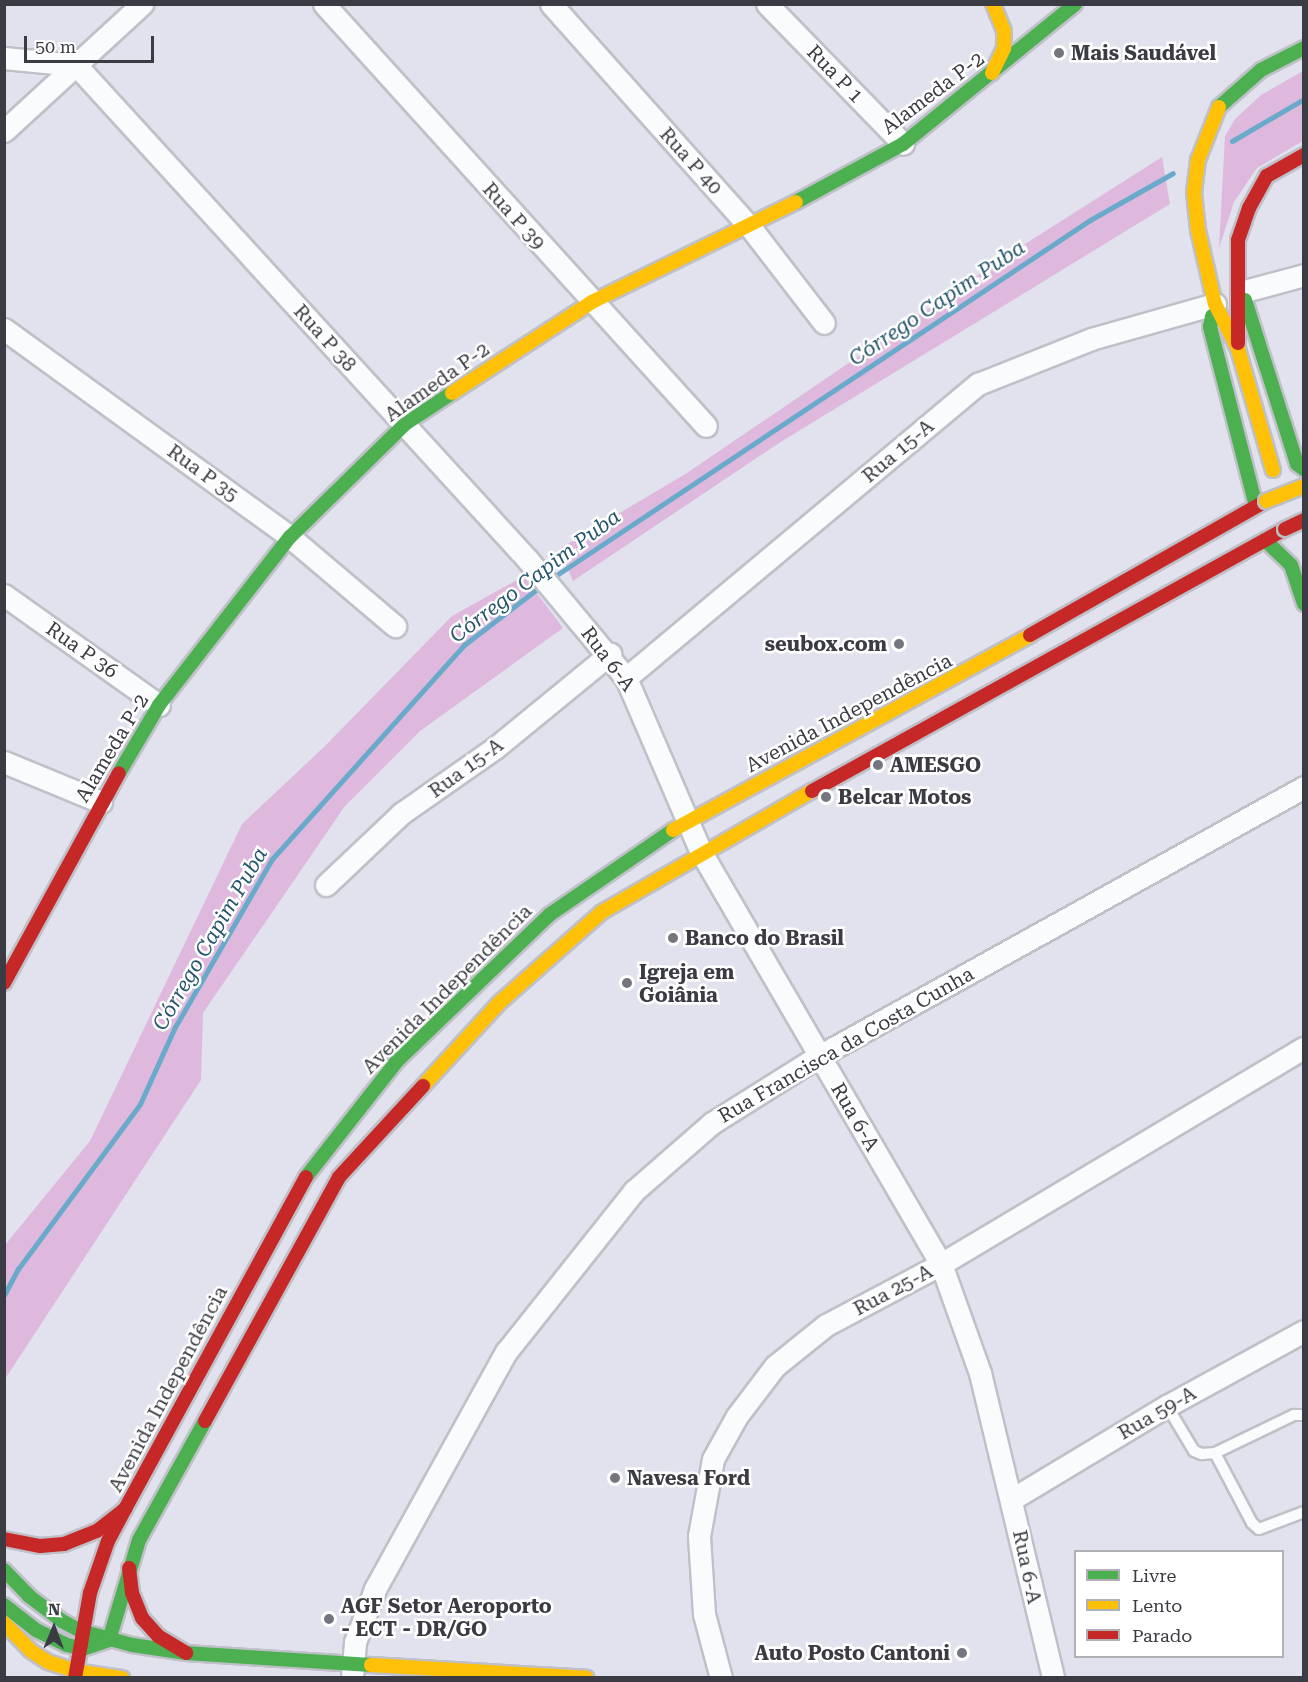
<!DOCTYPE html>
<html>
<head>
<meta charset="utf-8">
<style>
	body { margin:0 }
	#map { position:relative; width:1308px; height:1682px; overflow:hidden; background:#e1e2ed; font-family:"Roboto Serif",serif }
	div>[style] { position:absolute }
	.green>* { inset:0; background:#deb9dd }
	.stream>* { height:5px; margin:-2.5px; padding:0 2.5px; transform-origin:2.5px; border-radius:2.5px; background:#69a9c9 }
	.roads { filter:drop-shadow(2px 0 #bfc0c8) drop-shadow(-2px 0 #bfc0c8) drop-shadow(0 2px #bfc0c8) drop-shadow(0 -2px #bfc0c8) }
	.lane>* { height:10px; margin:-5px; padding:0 5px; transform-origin:5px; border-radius:5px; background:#fafbfc }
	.street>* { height:21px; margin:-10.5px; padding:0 10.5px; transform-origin:10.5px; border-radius:10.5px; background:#fafbfc }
	.fast>* { height:14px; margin:-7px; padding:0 7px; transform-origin:7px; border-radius:7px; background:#4caf50 }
	.slow>* { height:14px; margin:-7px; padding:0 7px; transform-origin:7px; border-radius:7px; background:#ffc107 }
	.jam>* { height:14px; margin:-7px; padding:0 7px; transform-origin:7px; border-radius:7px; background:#c62828 }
	.bridges { filter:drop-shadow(2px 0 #bebfc5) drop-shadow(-2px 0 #bebfc5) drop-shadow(0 2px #bebfc5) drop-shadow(0 -2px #bebfc5) }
	.slow-bridge>* { height:14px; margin:-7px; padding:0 7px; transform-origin:7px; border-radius:7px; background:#ffc107 }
	.jam-bridge>* { height:14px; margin:-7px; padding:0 7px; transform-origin:7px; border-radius:7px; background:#c62828 }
	.dots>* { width:16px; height:16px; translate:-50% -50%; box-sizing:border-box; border:3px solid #fff; border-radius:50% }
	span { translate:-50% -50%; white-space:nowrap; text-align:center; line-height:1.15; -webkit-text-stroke:5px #fff; paint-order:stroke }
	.poi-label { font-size:20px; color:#3a3b43; font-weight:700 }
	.left { translate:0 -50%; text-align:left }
	.right { translate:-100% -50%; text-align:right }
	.street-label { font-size:20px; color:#3a3b43 }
	.water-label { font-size:21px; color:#27576d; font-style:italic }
	.frame { position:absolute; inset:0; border:6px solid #3a3b43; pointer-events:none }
	.legend { position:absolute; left:1074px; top:1550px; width:210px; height:108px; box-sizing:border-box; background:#fff; border:2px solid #b0b1b4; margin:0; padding:8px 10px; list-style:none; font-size:18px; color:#3a3b43 }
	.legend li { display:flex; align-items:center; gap:12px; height:30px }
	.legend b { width:30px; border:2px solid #b0b1b4 }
	.north { position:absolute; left:24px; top:1598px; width:60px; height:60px; -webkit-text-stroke:4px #fff; paint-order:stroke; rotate:1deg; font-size:16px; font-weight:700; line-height:24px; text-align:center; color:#3a3b43 }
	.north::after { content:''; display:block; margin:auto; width:21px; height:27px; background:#3a3b43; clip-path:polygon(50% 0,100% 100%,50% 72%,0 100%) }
	.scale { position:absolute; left:24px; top:36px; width:130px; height:27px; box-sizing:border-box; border:3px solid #3a3b43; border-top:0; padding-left:8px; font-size:18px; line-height:21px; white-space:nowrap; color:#3a3b43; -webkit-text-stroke:4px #fff; paint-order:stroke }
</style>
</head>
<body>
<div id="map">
	<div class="green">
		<div style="clip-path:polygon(1303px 71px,1303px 141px,1257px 168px,1234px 202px,1219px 248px,1225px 136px,1235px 119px,1261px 95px)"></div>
		<div style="clip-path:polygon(1162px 157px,1170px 204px,779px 443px,573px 581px,559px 549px,687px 473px,1003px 258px)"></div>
		<div style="clip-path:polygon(524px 576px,563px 628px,420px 731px,345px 806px,203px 1013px,201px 1080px,5px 1379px,5px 1245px,90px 1141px,242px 824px,325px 746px,452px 616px)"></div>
	</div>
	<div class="stream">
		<div style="left:1232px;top:141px;width:83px;rotate:-30.3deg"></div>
		<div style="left:549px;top:580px;width:650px;rotate:-33.64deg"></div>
		<div style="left:1090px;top:220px;width:95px;rotate:-29.5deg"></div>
		<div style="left:4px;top:1295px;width:30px;rotate:-62deg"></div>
		<div style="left:18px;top:1269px;width:205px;rotate:-53.5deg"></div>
		<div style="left:140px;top:1104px;width:85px;rotate:-65.6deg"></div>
		<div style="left:175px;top:1027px;width:194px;rotate:-60deg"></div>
		<div style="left:272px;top:859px;width:288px;rotate:-48.1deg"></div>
		<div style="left:464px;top:645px;width:97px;rotate:-37.5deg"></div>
	</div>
	<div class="roads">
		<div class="lane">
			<div style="left:1167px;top:1406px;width:52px;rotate:59deg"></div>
			<div style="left:1194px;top:1451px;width:9px;rotate:21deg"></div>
			<div style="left:1202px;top:1454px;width:13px;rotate:-4deg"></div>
			<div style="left:1215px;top:1453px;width:88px;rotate:-25.7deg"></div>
			<div style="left:1294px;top:1415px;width:10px"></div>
			<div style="left:1215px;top:1453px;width:79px;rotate:62.1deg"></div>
			<div style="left:1252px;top:1523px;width:9px;rotate:41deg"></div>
			<div style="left:1259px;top:1529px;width:48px;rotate:-20.7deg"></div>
		</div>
		<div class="street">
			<div style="left:324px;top:4px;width:569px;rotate:47.85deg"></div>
			<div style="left:551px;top:4px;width:299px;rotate:48.3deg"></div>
			<div style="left:750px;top:227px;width:121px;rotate:52.4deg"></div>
			<div style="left:767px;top:4px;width:195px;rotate:45.8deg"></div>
			<div style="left:4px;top:58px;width:72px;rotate:5.6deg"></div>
			<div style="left:76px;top:65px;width:670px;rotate:47.6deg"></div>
			<div style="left:528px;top:560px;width:153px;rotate:50.3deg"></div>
			<div style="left:626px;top:678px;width:189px;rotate:66.7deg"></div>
			<div style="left:701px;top:852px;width:477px;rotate:59.8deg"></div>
			<div style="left:941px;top:1264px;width:116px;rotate:70.3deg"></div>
			<div style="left:980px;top:1373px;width:314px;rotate:76.5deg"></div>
			<div style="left:4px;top:131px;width:188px;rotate:-42.6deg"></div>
			<div style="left:1241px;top:292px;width:65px;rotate:-15.1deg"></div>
			<div style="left:4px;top:329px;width:354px;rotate:36deg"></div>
			<div style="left:290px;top:537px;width:138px;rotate:40.3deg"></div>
			<div style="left:4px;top:595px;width:190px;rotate:35.4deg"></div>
			<div style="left:626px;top:678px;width:459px;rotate:-39.9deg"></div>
			<div style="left:978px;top:384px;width:122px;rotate:-21.7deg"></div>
			<div style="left:1091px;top:339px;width:129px;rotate:-15.8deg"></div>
			<div style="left:4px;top:762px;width:105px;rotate:22.4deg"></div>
			<div style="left:326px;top:885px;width:105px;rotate:-43.5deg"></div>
			<div style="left:402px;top:813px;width:113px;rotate:-35deg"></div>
			<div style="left:495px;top:748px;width:149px;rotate:-39.3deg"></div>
			<div style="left:1012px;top:1499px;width:181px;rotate:-31deg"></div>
			<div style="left:1167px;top:1406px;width:156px;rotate:-28.7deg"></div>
			<div style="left:352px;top:1677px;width:35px;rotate:-85deg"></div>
			<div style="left:355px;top:1642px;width:57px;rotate:-69.3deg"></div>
			<div style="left:375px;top:1589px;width:271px;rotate:-61.1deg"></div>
			<div style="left:506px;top:1352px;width:206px;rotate:-51.5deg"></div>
			<div style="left:634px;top:1191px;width:103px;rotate:-41.1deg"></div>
			<div style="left:712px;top:1123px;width:126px;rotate:-32.1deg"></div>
			<div style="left:819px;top:1056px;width:555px;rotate:-29.01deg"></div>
			<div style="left:721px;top:1678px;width:66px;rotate:-104.9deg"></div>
			<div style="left:704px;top:1614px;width:78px;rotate:-93.7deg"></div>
			<div style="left:699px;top:1536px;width:78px;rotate:-79.7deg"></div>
			<div style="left:713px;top:1459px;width:49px;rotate:-60.8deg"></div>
			<div style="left:737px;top:1416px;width:63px;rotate:-52.8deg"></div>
			<div style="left:775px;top:1366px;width:65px;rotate:-38.8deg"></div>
			<div style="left:826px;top:1325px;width:130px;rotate:-27.9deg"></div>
			<div style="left:941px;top:1264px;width:422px;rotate:-30.8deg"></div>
		</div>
		<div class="fast">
			<div style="left:1219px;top:107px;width:56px;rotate:-41.4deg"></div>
			<div style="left:1261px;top:70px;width:48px;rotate:-27.1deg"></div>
			<div style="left:796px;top:202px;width:122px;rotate:-28.5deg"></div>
			<div style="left:903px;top:144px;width:222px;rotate:-39.1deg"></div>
			<div style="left:1245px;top:300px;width:172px;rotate:72.4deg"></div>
			<div style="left:1297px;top:464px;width:9px;rotate:36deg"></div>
			<div style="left:1212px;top:316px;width:11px;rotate:100deg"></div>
			<div style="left:1210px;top:327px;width:185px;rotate:75.6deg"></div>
			<div style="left:1265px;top:540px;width:36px;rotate:44deg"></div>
			<div style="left:1291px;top:565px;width:41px;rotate:71.6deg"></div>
			<div style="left:119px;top:773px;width:79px;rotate:-59.5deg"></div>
			<div style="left:159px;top:705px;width:213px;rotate:-52.1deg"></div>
			<div style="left:290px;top:537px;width:161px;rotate:-44.5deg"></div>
			<div style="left:405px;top:424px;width:56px;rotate:-33.4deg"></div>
			<div style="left:306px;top:1177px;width:147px;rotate:-51.9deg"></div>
			<div style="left:397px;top:1061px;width:211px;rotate:-43.8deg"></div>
			<div style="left:549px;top:915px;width:150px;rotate:-34.4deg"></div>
			<div style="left:4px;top:1570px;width:36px;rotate:46deg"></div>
			<div style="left:29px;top:1596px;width:41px;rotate:37.1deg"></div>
			<div style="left:62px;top:1621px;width:21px;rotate:28deg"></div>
			<div style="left:81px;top:1631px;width:53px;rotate:15.4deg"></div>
			<div style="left:132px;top:1645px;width:55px;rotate:8.4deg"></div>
			<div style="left:186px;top:1653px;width:185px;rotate:3.7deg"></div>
			<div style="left:4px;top:1605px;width:41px;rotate:38deg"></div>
			<div style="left:36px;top:1630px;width:34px;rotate:26deg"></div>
			<div style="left:67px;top:1645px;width:16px;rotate:14deg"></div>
			<div style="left:83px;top:1649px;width:28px;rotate:-19deg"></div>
			<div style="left:109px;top:1640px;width:104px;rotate:-73.3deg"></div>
			<div style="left:139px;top:1540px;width:136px;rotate:-61deg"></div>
		</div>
		<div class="slow">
			<div style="left:992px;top:73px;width:28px;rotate:-64deg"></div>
			<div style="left:1004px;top:48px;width:17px;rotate:-90deg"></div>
			<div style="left:1004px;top:31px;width:29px;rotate:-112deg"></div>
			<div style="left:1219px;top:107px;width:57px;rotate:111.6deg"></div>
			<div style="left:1198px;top:160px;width:32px;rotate:97deg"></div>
			<div style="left:1194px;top:192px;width:38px;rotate:84deg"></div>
			<div style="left:1198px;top:230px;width:76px;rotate:77.1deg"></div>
			<div style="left:1215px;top:304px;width:51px;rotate:62.9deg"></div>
			<div style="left:1238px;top:349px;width:126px;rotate:73.9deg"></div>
			<div style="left:452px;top:393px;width:167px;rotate:-33deg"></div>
			<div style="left:592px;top:302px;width:227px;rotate:-26.1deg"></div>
			<div style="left:673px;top:830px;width:407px;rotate:-28.6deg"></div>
			<div style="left:423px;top:1086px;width:113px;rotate:-47.5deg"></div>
			<div style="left:499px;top:1003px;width:137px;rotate:-41.5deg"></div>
			<div style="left:602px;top:912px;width:242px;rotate:-30deg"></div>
			<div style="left:4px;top:1623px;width:39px;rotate:46deg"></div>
			<div style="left:31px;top:1651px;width:20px;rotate:33deg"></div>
			<div style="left:48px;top:1662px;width:28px;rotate:18deg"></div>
			<div style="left:75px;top:1671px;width:48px;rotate:8.5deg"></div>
			<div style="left:371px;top:1665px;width:216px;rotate:3.4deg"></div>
		</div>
		<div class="jam">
			<div style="left:1238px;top:343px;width:103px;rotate:-90deg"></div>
			<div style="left:1238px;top:240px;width:34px;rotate:-71deg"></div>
			<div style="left:1249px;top:208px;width:37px;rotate:-61deg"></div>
			<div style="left:1267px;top:176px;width:43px;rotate:-29.6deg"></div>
			<div style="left:1030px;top:635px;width:271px;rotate:-29.6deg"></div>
			<div style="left:812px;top:791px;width:541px;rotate:-28.98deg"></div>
			<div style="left:4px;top:983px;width:239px;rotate:-61.3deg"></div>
			<div style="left:205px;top:1421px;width:278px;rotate:-61.2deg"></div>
			<div style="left:339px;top:1177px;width:124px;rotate:-47.3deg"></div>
			<div style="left:4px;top:1539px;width:37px;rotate:11deg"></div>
			<div style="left:40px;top:1546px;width:24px;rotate:-5deg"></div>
			<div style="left:64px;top:1544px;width:35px;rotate:-22deg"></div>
			<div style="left:97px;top:1531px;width:36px;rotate:-38deg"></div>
			<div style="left:125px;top:1509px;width:378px;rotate:-61.4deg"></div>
			<div style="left:129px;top:1568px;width:25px;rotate:83deg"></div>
			<div style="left:132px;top:1593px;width:27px;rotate:68deg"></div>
			<div style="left:142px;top:1618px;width:24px;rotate:48deg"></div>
			<div style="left:158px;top:1636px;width:33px;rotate:31deg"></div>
			<div style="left:75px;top:1678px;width:86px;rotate:-80deg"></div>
			<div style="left:90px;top:1593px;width:55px;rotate:-70.9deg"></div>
			<div style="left:108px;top:1541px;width:36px;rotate:-62deg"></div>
		</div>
	</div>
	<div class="bridges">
		<div class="slow-bridge">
			<div style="left:1266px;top:501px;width:41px;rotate:-21.5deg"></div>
		</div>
		<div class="jam-bridge">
			<div style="left:1285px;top:529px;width:21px;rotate:-25deg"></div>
		</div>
	</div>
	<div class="dots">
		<div style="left:1059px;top:53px;background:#74757e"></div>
		<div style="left:899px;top:644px;background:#74757e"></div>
		<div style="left:878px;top:765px;background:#74757e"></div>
		<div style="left:826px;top:797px;background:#74757e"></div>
		<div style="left:673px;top:938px;background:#74757e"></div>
		<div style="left:627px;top:983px;background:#74757e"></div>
		<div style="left:615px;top:1478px;background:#74757e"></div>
		<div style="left:329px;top:1619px;background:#74757e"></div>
		<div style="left:962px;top:1653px;background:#74757e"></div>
	</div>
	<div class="poi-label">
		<span class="left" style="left:1071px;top:53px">Mais Saudável</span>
		<span class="right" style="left:887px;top:644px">seubox.com</span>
		<span class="left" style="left:890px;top:765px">AMESGO</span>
		<span class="left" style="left:838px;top:797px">Belcar Motos</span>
		<span class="left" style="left:685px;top:938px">Banco do Brasil</span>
		<span class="left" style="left:639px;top:984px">Igreja em<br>Goiânia</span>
		<span class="left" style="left:627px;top:1478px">Navesa Ford</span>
		<span class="left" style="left:341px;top:1618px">AGF Setor Aeroporto<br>- ECT - DR/GO</span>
		<span class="right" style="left:950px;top:1653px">Auto Posto Cantoni</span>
	</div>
	<div class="street-label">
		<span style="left:835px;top:74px;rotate:46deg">Rua P 1</span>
		<span style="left:933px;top:93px;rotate:-37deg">Alameda P-2</span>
		<span style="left:691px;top:161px;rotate:48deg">Rua P 40</span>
		<span style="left:514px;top:216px;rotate:48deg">Rua P 39</span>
		<span style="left:325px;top:338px;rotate:48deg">Rua P 38</span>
		<span style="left:437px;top:382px;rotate:-35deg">Alameda P-2</span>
		<span style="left:898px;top:451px;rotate:-40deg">Rua 15-A</span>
		<span style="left:203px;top:473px;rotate:36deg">Rua P 35</span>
		<span style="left:82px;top:650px;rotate:35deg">Rua P 36</span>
		<span style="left:608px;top:659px;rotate:53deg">Rua 6-A</span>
		<span style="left:849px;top:713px;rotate:-28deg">Avenida Independência</span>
		<span style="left:112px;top:748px;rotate:-59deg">Alameda P-2</span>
		<span style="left:466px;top:768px;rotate:-36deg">Rua 15-A</span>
		<span style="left:447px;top:989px;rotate:-45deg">Avenida Independência</span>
		<span style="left:846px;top:1045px;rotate:-30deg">Rua Francisca da Costa Cunha</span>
		<span style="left:855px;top:1117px;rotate:60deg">Rua 6-A</span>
		<span style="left:893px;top:1290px;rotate:-28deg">Rua 25-A</span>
		<span style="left:168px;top:1389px;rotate:-62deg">Avenida Independência</span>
		<span style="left:1157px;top:1413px;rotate:-30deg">Rua 59-A</span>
		<span style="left:1027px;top:1567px;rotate:78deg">Rua 6-A</span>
	</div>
	<div class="water-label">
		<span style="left:937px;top:303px;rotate:-34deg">Córrego Capim Puba</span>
		<span style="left:535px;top:576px;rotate:-37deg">Córrego Capim Puba</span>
		<span style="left:210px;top:939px;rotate:-60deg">Córrego Capim Puba</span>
	</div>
	<div class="frame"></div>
	<ul class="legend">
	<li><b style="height:8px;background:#4caf50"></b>Livre</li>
	<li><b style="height:8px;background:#ffc107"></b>Lento</li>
	<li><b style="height:8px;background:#c62828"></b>Parado</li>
	</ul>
	<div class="north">N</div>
	<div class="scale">50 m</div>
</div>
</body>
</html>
